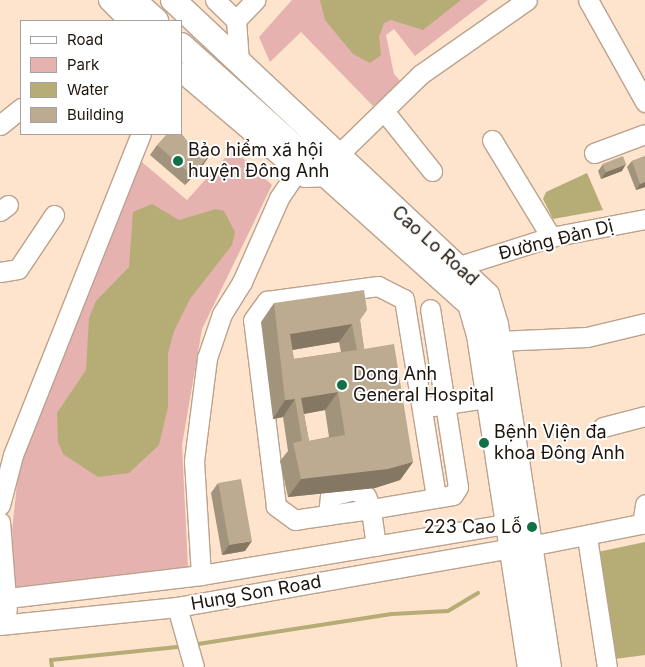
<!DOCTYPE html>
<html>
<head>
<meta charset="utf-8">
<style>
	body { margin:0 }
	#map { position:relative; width:645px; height:667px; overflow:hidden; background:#fee3cd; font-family:Inter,sans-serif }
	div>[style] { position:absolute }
	.green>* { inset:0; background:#e6b2af }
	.water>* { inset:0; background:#b5ac76 }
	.stream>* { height:4px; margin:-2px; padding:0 2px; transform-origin:2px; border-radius:2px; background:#b5ac76 }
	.roads { filter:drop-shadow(1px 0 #bba28d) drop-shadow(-1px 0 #bba28d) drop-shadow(0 1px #bba28d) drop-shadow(0 -1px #bba28d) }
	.minor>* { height:19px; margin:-9.5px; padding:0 9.5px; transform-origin:9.5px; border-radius:9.5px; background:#fff }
	.major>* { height:24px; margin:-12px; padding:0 12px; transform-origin:12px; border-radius:12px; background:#fff }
	.wall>* { inset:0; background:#a2937c }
	.shaded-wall>* { inset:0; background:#847865 }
	.building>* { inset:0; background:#bcab90; transform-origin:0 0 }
	.dots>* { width:14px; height:14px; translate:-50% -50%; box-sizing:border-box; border:2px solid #fff; border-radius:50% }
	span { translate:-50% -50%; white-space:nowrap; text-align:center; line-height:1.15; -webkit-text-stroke:4px #fff; paint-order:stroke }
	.poi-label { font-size:18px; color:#1e150d }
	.left { translate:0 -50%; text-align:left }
	.right { translate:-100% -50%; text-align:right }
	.street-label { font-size:18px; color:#1e150d }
	.legend { position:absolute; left:20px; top:20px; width:162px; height:115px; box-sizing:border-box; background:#fff; border:1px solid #a5a19e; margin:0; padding:6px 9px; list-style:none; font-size:15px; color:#1e150d }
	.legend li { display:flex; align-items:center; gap:10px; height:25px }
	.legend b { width:25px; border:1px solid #a5a19e }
</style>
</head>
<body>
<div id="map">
	<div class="green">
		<div style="clip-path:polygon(292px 0,488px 0,415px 56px,394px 29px,386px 35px,394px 74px,402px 83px,373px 106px,301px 32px,270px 62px,259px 37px)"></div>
		<div style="clip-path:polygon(233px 149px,272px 185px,202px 329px,182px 445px,188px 569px,16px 591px,12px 531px,19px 464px,137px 158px,187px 200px)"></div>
	</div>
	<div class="water">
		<div style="clip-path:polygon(320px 0,461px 0,423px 30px,391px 20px,384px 23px,379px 37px,381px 55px,370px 63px,353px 54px,325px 20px)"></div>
		<div style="clip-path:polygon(587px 173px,603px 210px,553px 219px,543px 199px,546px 192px)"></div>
		<div style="clip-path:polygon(152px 204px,179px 220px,216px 209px,224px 211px,235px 232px,232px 245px,190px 299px,174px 331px,168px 353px,168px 407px,159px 445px,129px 473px,98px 477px,63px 454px,58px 442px,57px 413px,86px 370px,89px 318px,96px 301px,129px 267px,133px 212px)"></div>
		<div style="clip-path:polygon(645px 542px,645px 655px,615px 659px,593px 553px)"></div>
	</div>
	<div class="stream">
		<div style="left:198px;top:644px;width:196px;rotate:-8.8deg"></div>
		<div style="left:392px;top:614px;width:56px;rotate:-3.1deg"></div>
		<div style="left:448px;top:611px;width:35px;rotate:-31deg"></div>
		<div style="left:52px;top:667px;width:7px;rotate:-98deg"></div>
		<div style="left:51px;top:660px;width:127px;rotate:-5.9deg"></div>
	</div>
	<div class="roads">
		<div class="minor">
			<div style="left:108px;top:0;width:30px;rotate:45deg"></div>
			<div style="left:215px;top:0;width:29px;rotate:44deg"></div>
			<div style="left:236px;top:20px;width:42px;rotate:85.9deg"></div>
			<div style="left:588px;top:0;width:117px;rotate:60.8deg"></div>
			<div style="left:236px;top:20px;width:28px;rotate:-46deg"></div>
			<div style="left:181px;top:72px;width:162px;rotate:40.3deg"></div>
			<div style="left:305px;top:177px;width:23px;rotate:-2deg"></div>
			<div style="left:384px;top:111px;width:77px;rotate:51.3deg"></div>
			<div style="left:0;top:125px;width:27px;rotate:-39deg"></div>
			<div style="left:492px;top:140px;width:114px;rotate:58.7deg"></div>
			<div style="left:594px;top:153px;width:54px;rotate:-20.4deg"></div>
			<div style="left:337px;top:156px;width:117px;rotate:-44.3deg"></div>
			<div style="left:421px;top:74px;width:129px;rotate:-34.9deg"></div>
			<div style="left:0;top:211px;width:10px;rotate:-37deg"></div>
			<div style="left:0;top:272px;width:18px;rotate:-9deg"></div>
			<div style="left:18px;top:269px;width:65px;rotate:-56.3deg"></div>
			<div style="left:447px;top:274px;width:11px;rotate:-38deg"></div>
			<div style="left:456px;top:267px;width:100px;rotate:-17.5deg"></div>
			<div style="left:551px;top:237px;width:96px;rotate:-10.8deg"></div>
			<div style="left:498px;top:341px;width:89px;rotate:-2.6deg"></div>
			<div style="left:587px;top:337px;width:60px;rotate:-13.6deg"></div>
			<div style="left:433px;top:406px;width:55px;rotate:-8.4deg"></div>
			<div style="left:603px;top:427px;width:43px;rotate:-14.7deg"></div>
			<div style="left:0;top:505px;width:52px;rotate:-75.4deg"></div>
			<div style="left:13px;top:455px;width:346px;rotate:-68.3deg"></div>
			<div style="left:328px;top:515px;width:19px;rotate:-84deg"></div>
			<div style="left:330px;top:496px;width:25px;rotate:-14deg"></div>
			<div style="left:354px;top:490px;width:13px;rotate:27deg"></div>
			<div style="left:366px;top:496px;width:14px;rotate:69deg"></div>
			<div style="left:371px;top:509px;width:43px;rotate:172.1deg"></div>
			<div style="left:328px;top:515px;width:27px;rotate:172deg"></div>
			<div style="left:301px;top:519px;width:6px;rotate:171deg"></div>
			<div style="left:295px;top:520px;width:24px;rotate:-144deg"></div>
			<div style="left:276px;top:506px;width:187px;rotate:-97deg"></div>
			<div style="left:253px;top:320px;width:24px;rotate:-54deg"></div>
			<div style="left:267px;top:301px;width:112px;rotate:-7.7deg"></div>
			<div style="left:378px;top:286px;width:29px;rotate:27deg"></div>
			<div style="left:404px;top:299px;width:201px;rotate:80.8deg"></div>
			<div style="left:0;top:522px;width:88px;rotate:85.5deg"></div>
			<div style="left:642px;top:524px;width:20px;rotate:-81deg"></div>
			<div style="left:587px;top:537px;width:132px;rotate:81.3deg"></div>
			<div style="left:376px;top:546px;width:37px;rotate:-98deg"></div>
			<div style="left:371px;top:509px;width:83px;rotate:-9.7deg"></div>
			<div style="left:453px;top:495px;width:9px;rotate:-58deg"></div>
			<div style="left:458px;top:487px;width:180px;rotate:-98.9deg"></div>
			<div style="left:530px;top:546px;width:117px;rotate:-11.3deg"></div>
			<div style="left:201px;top:575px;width:114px;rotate:-93.5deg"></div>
			<div style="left:194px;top:461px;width:104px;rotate:-82.8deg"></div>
			<div style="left:207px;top:358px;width:46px;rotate:-71.2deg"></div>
			<div style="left:222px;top:314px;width:38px;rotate:-58deg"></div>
			<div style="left:242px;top:282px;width:92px;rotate:-66.2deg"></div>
			<div style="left:279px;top:198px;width:32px;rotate:-56deg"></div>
			<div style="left:0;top:599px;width:202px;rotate:-6.8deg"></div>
			<div style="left:201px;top:575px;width:309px;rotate:-9.5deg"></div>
			<div style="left:177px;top:607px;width:62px;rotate:74.2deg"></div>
			<div style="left:0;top:625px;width:178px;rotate:-5.8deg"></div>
			<div style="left:177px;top:607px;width:339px;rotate:-10deg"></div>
		</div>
		<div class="major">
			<div style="left:133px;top:0;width:31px;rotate:42deg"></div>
			<div style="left:173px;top:0;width:431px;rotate:43.2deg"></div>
			<div style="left:487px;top:295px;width:31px;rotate:73deg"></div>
			<div style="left:496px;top:325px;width:346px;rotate:81.2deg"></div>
			<div style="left:181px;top:45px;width:388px;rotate:41.9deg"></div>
			<div style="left:470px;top:304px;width:32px;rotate:74deg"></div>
			<div style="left:479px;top:335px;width:336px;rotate:81.3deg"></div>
		</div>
	</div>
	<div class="wall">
		<div style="clip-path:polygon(157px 145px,193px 148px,210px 155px,203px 165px,185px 185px,150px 155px)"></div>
		<div style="clip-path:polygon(645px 156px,645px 187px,636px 190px,627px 167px,632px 161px)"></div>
		<div style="clip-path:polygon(603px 164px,622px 171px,601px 179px,598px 171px)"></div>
		<div style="clip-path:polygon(evenodd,274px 303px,360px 320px,364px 349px,413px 462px,400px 480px,375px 488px,288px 497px,280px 461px,288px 451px,283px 417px,273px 419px,261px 322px,274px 303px,339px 342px,341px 352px,294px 359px,292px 350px,339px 342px,274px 303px,325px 410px,329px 437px,309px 441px,304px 414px,325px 410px)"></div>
		<div style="clip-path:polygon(218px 483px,245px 551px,222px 555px,211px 493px)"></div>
	</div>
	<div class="shaded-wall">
		<div style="clip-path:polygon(210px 155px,203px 165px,185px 185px,192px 175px)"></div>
		<div style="clip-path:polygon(626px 164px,622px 171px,601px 179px,606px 172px)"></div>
		<div style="clip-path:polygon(645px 182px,645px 187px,636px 190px,640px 184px)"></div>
		<div style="clip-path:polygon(352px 324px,339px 342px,280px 352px,290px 334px)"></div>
		<div style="clip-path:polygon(338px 392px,325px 410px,298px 415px,301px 398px)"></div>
		<div style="clip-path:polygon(295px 399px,283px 417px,273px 419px,285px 400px)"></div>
		<div style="clip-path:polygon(413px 462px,400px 480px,375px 488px,288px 497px,301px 479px)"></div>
		<div style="clip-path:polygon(252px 541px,245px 551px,222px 555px,229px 545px)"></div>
	</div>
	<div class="building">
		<div style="clip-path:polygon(181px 133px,193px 148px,197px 144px,210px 155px,192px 175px,157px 145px,167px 134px)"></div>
		<div style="left:623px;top:156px;width:9px;height:22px;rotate:69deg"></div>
		<div style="clip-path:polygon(645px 156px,645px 182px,640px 184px,632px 161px)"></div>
		<div style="clip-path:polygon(evenodd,364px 290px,367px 310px,360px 320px,364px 349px,394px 344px,413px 462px,388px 469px,301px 479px,293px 443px,302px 441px,295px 399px,285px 400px,274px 303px,364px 290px,352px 324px,357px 350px,294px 359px,290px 334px,352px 324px,364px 290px,338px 392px,345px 435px,309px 441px,301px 398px,338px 392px)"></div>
		<div style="left:241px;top:479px;width:63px;height:23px;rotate:80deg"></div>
	</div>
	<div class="dots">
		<div style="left:178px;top:161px;background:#107147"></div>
		<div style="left:342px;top:385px;background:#107147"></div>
		<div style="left:484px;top:443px;background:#107147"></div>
		<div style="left:532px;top:527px;background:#107147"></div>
	</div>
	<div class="poi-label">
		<span class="left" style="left:188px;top:161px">Bảo hiểm xã hội<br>huyện Đông Anh</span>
		<span class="left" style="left:353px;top:385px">Dong Anh<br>General Hospital</span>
		<span class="left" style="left:494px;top:443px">Bệnh Viện đa<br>khoa Đông Anh</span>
		<span class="right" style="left:522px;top:527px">223 Cao Lỗ</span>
	</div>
	<div class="street-label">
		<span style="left:556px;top:240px;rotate:-14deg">Đường Đản Dị</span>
		<span style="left:435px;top:246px;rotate:42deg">Cao Lo Road</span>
		<span style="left:256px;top:593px;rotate:-10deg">Hung Son Road</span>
	</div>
	<ul class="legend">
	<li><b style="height:6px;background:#fff"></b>Road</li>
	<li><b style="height:14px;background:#e6b2af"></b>Park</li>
	<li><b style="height:14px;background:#b5ac76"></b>Water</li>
	<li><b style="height:14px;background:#bcab90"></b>Building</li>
	</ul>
</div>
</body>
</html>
